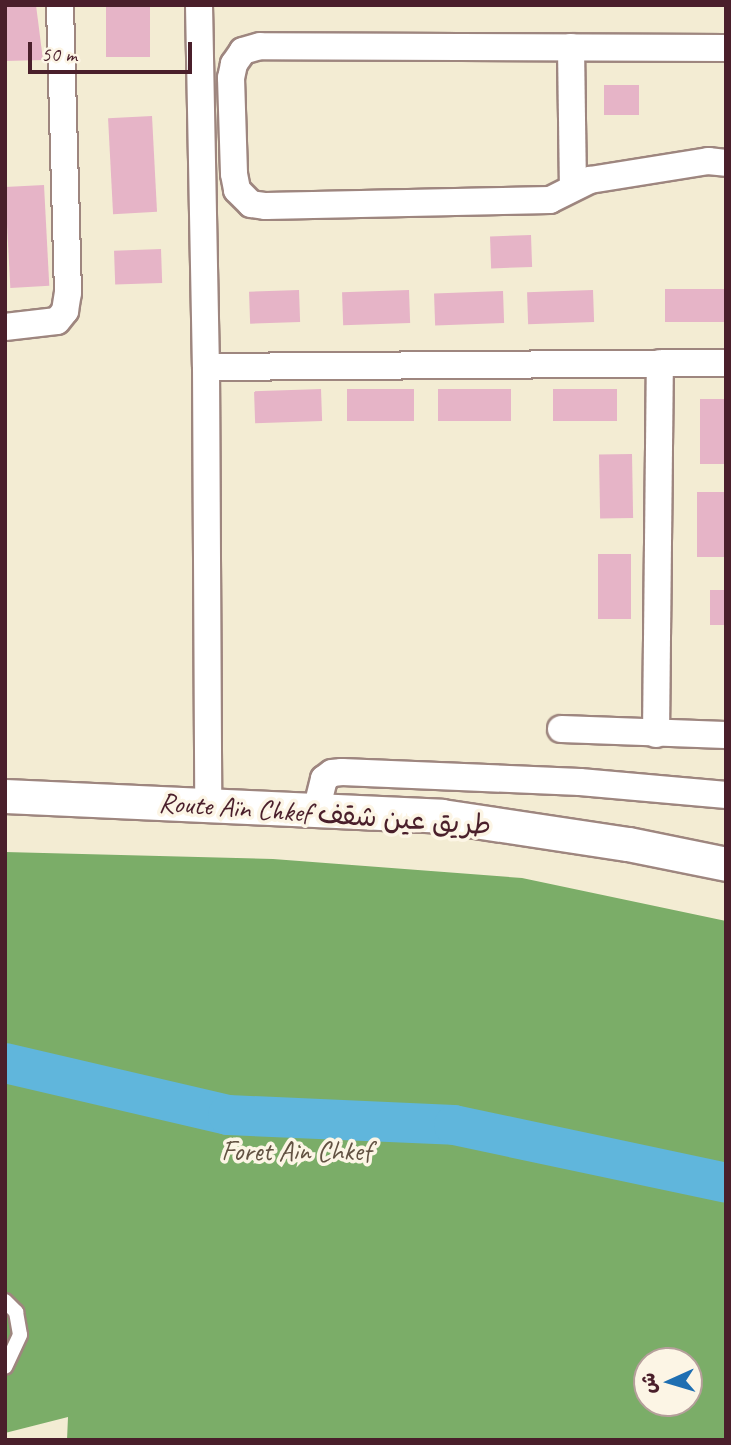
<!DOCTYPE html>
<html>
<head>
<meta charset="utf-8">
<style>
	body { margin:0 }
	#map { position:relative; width:731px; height:1445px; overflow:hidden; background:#f3ecd3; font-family:Caveat,"Playpen Sans Arabic",sans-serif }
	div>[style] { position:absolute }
	.forest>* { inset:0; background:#7bad68 }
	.river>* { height:40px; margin:-20px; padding:0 20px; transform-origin:20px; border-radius:20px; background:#60b6dc }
	.building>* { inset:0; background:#e6b4c7; transform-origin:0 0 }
	.roads { filter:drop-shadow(2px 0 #9e867f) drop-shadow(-2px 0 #9e867f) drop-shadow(0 2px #9e867f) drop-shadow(0 -2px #9e867f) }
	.service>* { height:14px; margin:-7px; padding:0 7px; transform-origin:7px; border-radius:7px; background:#fff }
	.minor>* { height:26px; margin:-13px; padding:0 13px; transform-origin:13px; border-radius:13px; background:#fff }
	.tertiary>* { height:33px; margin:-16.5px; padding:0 16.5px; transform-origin:16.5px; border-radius:16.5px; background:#fff }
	span { translate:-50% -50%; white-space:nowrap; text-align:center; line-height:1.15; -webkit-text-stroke:7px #fcf5e5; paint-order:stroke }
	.street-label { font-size:28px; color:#4a1f2b }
	.park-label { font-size:28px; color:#625242 }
	.frame { position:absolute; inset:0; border:7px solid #4a1f2b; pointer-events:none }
	.north { position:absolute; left:633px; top:1347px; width:70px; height:70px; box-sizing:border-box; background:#fcf5e5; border:2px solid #b59f9b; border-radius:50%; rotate:266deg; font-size:19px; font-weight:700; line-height:28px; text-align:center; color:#4a1f2b }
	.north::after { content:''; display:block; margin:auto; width:24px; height:32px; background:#1f6fb2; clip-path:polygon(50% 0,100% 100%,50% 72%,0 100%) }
	.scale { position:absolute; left:28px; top:42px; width:164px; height:32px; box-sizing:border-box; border:4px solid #4a1f2b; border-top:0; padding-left:9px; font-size:21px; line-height:24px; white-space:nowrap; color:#4a1f2b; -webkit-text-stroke:5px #fcf5e5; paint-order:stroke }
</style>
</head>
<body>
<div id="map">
	<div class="forest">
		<div style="clip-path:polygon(evenodd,5px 852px,273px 859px,522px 878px,726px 921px,726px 1440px,67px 1440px,68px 1417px,5px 1433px,5px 852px,647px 1361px,689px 1361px,689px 1403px,647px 1403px,647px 1361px)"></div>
	</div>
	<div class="river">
		<div style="left:5px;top:1063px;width:229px;rotate:13.1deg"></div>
		<div style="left:228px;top:1115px;width:226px;rotate:2.5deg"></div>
		<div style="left:454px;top:1125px;width:278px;rotate:12deg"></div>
	</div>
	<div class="building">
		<div style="clip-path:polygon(5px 5px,36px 5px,43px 60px,5px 61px)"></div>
		<div style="left:106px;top:5px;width:44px;height:52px"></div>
		<div style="left:604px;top:85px;width:35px;height:30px"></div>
		<div style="left:152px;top:116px;width:96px;height:44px;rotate:87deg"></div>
		<div style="left:44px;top:185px;width:101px;height:39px;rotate:87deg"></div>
		<div style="left:531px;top:235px;width:32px;height:41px;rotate:88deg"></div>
		<div style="left:161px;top:249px;width:34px;height:47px;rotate:88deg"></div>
		<div style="left:726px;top:289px;width:33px;height:61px;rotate:90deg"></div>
		<div style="left:299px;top:290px;width:32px;height:50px;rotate:88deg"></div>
		<div style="left:409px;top:290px;width:33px;height:67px;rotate:88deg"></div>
		<div style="left:593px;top:290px;width:32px;height:66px;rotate:88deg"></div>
		<div style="left:503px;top:291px;width:32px;height:69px;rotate:88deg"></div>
		<div style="left:321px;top:389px;width:32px;height:67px;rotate:88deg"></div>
		<div style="left:414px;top:389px;width:32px;height:67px;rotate:90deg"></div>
		<div style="left:511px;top:389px;width:32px;height:73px;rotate:90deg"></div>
		<div style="left:553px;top:389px;width:64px;height:32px"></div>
		<div style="left:726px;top:399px;width:65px;height:26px;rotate:90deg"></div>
		<div style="left:632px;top:454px;width:64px;height:33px;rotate:89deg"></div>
		<div style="left:726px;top:492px;width:65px;height:29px;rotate:90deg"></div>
		<div style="left:631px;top:554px;width:65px;height:33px;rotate:90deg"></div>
		<div style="left:726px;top:590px;width:35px;height:16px;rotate:90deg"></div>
	</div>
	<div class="roads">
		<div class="service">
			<div style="left:5px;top:1301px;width:16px;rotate:45deg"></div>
			<div style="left:16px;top:1312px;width:23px;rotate:80deg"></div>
			<div style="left:20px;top:1335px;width:35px;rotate:115deg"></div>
		</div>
		<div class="minor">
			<div style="left:199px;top:5px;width:362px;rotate:88.9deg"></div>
			<div style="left:206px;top:367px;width:439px;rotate:89.7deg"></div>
			<div style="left:571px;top:47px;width:140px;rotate:89.2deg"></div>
			<div style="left:726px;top:48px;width:466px;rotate:-179.8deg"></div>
			<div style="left:260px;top:46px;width:18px;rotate:164deg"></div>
			<div style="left:243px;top:51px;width:16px;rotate:125deg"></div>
			<div style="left:234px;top:64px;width:14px;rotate:102deg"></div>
			<div style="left:231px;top:78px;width:96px;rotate:88.2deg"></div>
			<div style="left:234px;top:174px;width:16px;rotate:79deg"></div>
			<div style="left:237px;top:190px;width:20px;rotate:45deg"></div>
			<div style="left:251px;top:204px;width:15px;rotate:8deg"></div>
			<div style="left:266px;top:206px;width:284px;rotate:-1.2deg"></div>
			<div style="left:550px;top:200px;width:45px;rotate:-26.6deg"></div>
			<div style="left:590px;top:180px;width:120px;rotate:-9.1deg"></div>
			<div style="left:708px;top:161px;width:18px;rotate:6deg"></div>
			<div style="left:5px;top:327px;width:52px;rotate:-6.6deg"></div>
			<div style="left:57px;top:321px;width:13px;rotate:-51deg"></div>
			<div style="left:65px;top:311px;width:18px;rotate:-81deg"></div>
			<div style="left:68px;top:293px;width:288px;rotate:-91.6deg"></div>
			<div style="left:206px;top:367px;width:520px;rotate:-0.44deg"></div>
			<div style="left:561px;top:729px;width:165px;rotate:2.1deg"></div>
			<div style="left:656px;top:734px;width:371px;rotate:-89.4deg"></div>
			<div style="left:316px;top:811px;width:33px;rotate:-76deg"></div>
			<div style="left:324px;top:779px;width:10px;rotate:-37deg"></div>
			<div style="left:332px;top:773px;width:10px;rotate:-6deg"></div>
			<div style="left:342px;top:772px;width:238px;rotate:2.4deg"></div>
			<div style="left:580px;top:782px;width:147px;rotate:5.1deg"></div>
		</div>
		<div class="tertiary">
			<div style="left:5px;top:796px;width:437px;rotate:2.6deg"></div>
			<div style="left:442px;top:816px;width:188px;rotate:8.6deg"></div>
			<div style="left:628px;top:844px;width:100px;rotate:11.5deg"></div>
		</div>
	</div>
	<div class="street-label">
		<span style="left:325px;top:814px;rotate:4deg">Route Aïn Chkef طريق عين شقف</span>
	</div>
	<div class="park-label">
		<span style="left:296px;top:1151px">Foret Ain Chkef</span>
	</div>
	<div class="frame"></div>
	<div class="north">ش</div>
	<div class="scale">50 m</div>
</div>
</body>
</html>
